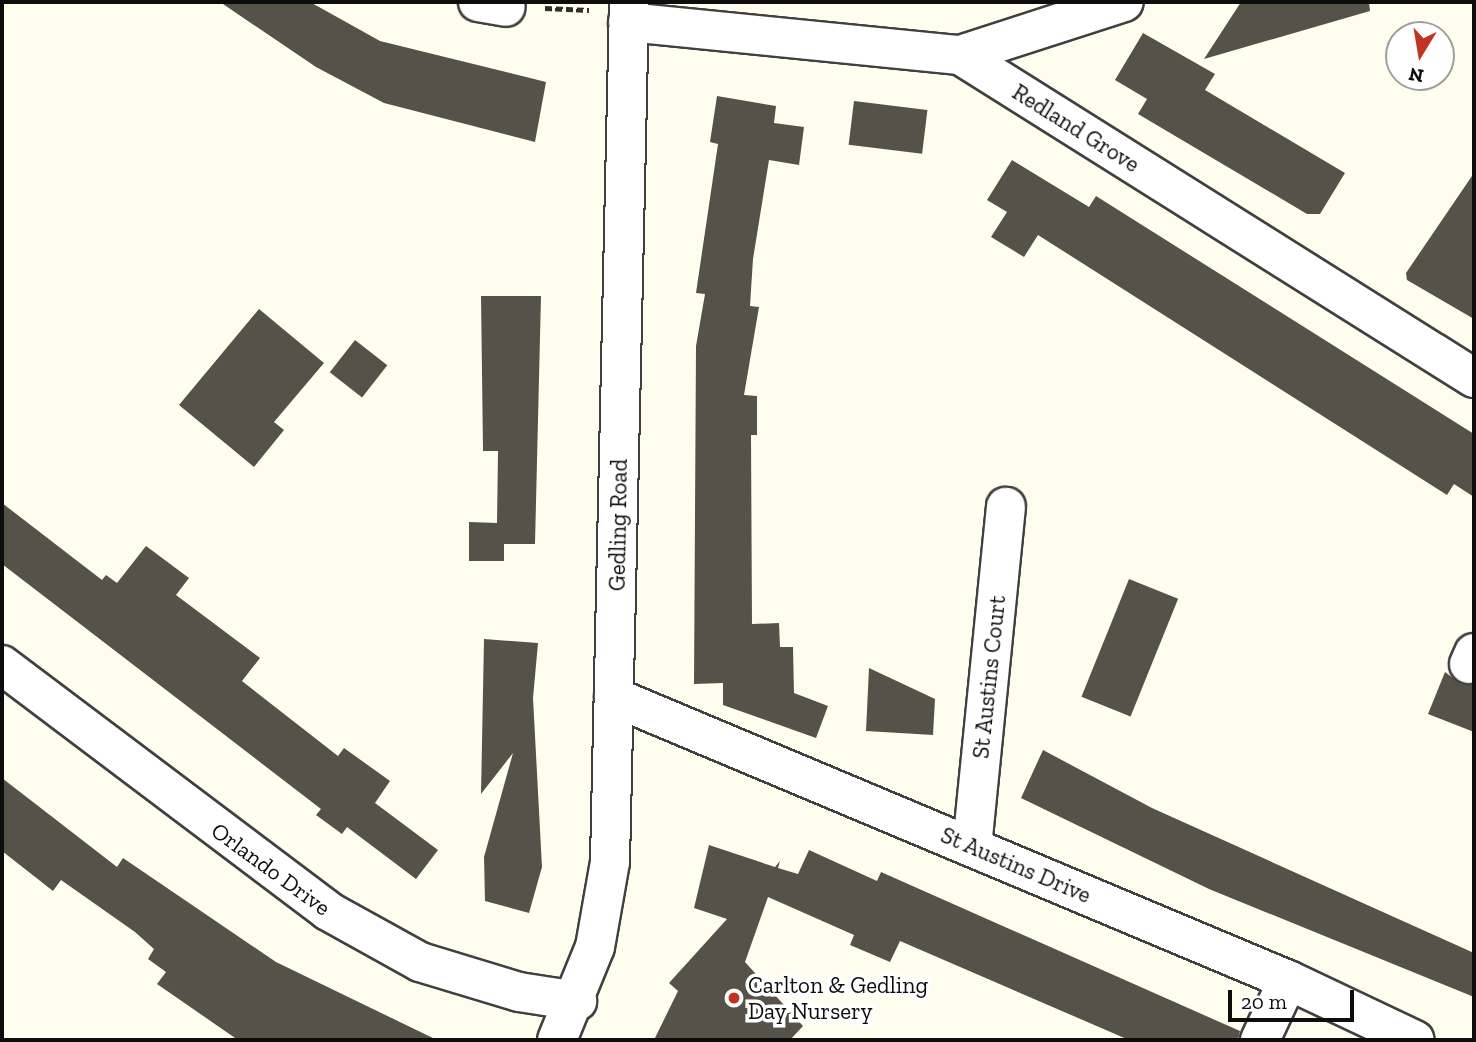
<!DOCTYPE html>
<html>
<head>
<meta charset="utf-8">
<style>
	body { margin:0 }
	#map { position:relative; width:1476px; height:1042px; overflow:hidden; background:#fffeee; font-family:"Zilla Slab",serif }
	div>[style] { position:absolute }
	.building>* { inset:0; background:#565149; transform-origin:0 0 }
	.path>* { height:4.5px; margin-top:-2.25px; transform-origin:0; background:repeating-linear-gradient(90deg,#2f2f2f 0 7px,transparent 0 10.5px) }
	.roads { filter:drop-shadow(2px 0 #404040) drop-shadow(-2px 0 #404040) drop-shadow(0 2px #404040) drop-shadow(0 -2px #404040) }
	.minor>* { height:38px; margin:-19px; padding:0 19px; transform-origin:19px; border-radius:19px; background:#fff }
	.dots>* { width:19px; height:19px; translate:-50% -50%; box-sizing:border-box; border:4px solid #fff; border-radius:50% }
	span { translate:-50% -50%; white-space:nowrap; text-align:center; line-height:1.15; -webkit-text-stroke:7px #fff; paint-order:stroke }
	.street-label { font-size:23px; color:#0d0d0d }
	.poi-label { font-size:23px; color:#0d0d0d }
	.left { translate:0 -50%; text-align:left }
	.frame { position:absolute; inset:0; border:4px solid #0d0d0d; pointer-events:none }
	.north { position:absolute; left:1385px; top:21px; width:70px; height:70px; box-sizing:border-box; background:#fff; border:2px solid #9e9e9e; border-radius:50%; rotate:191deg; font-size:19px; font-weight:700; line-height:28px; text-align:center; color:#0d0d0d }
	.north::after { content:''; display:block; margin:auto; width:24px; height:32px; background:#c23421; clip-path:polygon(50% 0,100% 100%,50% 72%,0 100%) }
	.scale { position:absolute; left:1228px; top:990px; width:126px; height:32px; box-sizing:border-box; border:4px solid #0d0d0d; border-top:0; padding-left:9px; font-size:21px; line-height:24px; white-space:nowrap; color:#0d0d0d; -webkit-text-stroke:5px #fff; paint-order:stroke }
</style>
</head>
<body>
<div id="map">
	<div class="building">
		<div style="clip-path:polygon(220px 2px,310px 2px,380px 41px,546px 82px,535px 142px,384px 103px,316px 67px)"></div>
		<div style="clip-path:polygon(1241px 2px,1369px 2px,1370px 11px,1204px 59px)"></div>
		<div style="clip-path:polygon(1143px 33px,1215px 74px,1205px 90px,1345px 173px,1320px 214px,1307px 214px,1138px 114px,1147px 99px,1115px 80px)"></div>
		<div style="clip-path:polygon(717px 96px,776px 106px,774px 123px,804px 127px,799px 165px,769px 160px,753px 259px,750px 306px,759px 307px,744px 395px,757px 396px,757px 435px,751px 435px,752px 624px,779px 623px,780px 647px,793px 647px,794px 693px,828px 706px,816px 738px,723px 705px,723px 683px,694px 684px,696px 346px,705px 294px,696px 293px,718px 144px,710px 142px)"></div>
		<div style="left:854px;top:101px;width:74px;height:44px;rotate:7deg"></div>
		<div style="clip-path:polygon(1012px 160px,1089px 207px,1096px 196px,1474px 434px,1474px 497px,1454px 484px,1447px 495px,1038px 235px,1024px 257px,991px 237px,1007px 212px,987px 200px)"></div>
		<div style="clip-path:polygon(1474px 173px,1474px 319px,1407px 280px,1406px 273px)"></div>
		<div style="clip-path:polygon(481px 296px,541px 296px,535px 544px,504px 544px,504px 561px,469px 561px,469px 522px,497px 523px,498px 451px,483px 451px)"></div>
		<div style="clip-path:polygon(259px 309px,324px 363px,274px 422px,284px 430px,254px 467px,179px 405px)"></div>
		<div style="left:355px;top:340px;width:41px;height:41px;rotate:38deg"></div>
		<div style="clip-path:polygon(2px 503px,102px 580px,106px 575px,117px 583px,146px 546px,189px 578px,176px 595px,260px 658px,242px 681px,338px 756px,344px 748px,390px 781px,375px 803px,438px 850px,416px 879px,347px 827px,342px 834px,316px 815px,321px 809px,2px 564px)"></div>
		<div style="left:1129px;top:579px;width:53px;height:127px;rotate:22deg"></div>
		<div style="clip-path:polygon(484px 639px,538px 643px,533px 698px,542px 867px,529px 913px,485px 901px,484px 857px,513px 753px,481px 794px)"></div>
		<div style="clip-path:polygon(869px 668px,935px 699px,933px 735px,866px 731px)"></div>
		<div style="clip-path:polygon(1445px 672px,1461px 684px,1474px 685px,1474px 732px,1428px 714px)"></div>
		<div style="clip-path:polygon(1043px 750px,1152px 808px,1474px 953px,1474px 997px,1209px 889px,1021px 798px)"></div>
		<div style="clip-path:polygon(2px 778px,117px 867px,123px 858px,276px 962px,437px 1040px,238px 1040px,157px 984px,166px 972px,148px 959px,154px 949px,135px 932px,61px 880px,53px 891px,2px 851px)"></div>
		<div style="clip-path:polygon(709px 845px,775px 867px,780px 861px,778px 868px,798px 874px,809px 850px,877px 881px,881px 872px,1240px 1031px,1238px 1040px,1129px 1040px,900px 941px,890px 962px,850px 945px,854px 935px,768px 897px,745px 962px,803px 1026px,790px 1040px,654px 1040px,678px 991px,669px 983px,727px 919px,694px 908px)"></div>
	</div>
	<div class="path">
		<div style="left:545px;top:8px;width:44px;rotate:2.6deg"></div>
	</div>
	<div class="roads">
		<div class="minor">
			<div style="left:478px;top:2px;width:28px;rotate:10deg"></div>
			<div style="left:628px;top:22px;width:334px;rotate:5.7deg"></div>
			<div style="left:960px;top:55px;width:607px;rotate:32.15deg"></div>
			<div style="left:960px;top:55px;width:172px;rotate:-17.9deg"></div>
			<div style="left:1469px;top:664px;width:12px;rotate:-66deg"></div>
			<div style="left:2px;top:665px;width:408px;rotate:37deg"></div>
			<div style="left:328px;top:911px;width:105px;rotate:29deg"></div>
			<div style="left:420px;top:962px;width:103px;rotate:16.9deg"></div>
			<div style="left:519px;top:992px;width:59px;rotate:8.8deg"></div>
			<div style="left:614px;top:697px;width:731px;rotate:22.78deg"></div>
			<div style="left:1288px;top:980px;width:140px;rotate:25.3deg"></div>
			<div style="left:972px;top:847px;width:342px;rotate:-84.3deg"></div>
			<div style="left:557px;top:1040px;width:100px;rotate:-67.8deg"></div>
			<div style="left:595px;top:947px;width:86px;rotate:-80deg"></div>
			<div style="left:610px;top:862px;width:860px;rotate:-88.73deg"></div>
			<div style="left:1260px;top:1040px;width:66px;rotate:-65deg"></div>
		</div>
	</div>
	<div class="dots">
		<div style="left:734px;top:998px;background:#c23421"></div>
	</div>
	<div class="street-label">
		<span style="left:1076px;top:128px;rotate:32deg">Redland Grove</span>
		<span style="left:618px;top:525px;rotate:-89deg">Gedling Road</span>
		<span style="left:989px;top:677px;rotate:-84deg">St Austins Court</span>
		<span style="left:1016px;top:865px;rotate:23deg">St Austins Drive</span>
		<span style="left:271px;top:869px;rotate:36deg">Orlando Drive</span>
	</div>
	<div class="poi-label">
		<span class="left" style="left:748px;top:998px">Carlton &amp; Gedling<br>Day Nursery</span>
	</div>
	<div class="frame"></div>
	<div class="north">N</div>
	<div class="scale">20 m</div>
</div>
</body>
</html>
